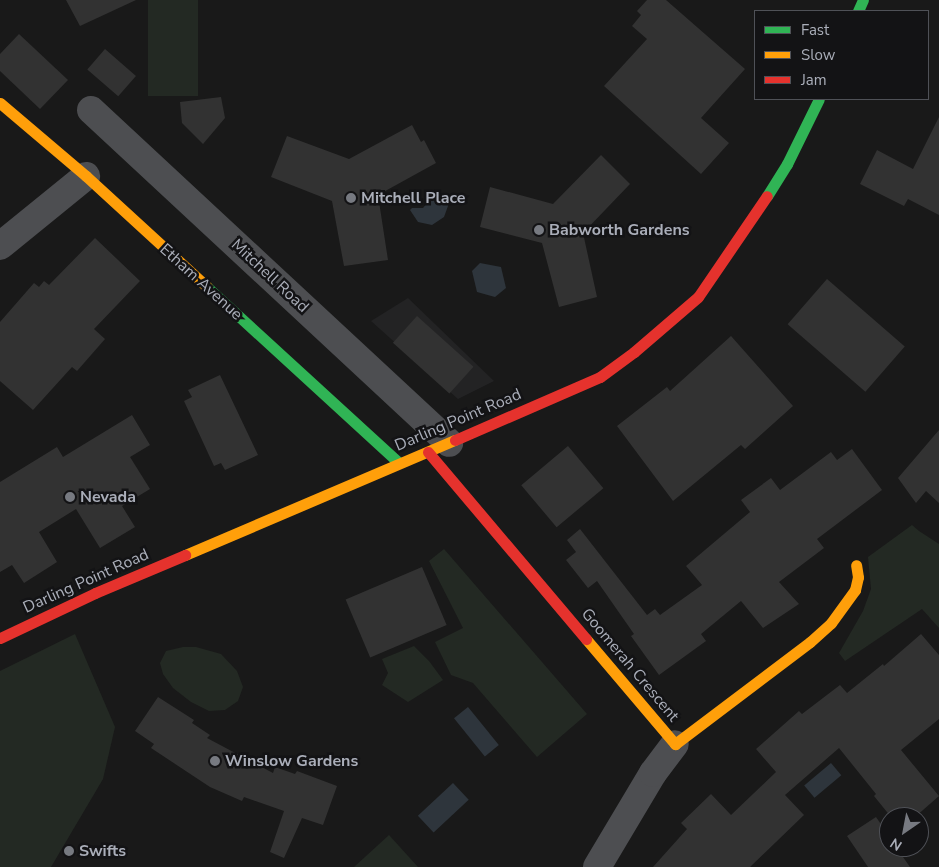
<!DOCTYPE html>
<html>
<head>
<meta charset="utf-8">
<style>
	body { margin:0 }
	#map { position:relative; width:939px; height:867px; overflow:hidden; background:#191919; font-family:"Nunito Sans",sans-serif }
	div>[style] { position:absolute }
	.built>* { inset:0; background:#232324 }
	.green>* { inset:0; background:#232923; transform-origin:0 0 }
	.water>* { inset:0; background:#2e353c; transform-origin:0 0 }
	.building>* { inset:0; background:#323232; transform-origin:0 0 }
	.street>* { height:28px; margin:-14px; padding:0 14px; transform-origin:14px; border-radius:14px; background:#4d4e51 }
	.fast>* { height:11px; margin:-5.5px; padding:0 5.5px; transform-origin:5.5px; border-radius:5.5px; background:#30b455 }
	.slow>* { height:11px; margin:-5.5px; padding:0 5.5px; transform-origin:5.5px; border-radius:5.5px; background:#ff9f0a }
	.jam>* { height:11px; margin:-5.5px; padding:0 5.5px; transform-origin:5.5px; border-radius:5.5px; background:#e5322d }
	.dots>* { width:14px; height:14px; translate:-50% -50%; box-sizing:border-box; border:2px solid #131315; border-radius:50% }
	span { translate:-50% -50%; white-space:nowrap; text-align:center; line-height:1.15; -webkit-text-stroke:5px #131315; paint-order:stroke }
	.poi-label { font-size:16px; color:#aaaeb9; font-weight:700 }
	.left { translate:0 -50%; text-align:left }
	.street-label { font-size:16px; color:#aaaeb9 }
	.legend { position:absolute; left:754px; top:10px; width:175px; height:90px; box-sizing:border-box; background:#131315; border:1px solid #4f5157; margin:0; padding:6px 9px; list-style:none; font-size:15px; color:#aaaeb9 }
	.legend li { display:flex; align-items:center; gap:10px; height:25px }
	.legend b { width:25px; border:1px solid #4f5157 }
	.north { position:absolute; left:879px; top:807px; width:50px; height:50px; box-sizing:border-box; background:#131315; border:1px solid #4f5157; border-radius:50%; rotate:213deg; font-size:14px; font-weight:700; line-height:20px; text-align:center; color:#aaaeb9 }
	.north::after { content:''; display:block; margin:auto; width:18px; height:22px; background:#777a81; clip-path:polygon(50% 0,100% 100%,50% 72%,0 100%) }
</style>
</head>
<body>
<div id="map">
	<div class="built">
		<div style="clip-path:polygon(408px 298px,494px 381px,458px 399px,371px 321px)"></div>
	</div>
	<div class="green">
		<div style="left:148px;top:0;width:50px;height:96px"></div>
		<div style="clip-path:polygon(912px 525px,919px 531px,939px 544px,939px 628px,922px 609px,845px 661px,839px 653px,863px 611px,871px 589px,868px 557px)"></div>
		<div style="clip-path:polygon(444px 549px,587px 714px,537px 757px,473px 683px,451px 675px,435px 642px,463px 628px,429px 561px)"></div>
		<div style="clip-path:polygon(75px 634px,115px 727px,103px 779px,51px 867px,0 867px,0 671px)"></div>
		<div style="clip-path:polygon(414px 646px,429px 661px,443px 680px,408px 702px,382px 685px,388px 673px,382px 659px)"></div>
		<div style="clip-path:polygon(183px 647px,196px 647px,221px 654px,237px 671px,243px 687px,238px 701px,225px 710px,209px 711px,191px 702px,173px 688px,163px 674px,160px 663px,166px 651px)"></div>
		<div style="clip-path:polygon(389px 835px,418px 867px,354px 867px)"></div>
	</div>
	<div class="water">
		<div style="clip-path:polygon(437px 195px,447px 201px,448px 206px,444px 217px,432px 225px,418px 222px,410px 210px,412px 208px,423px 208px,433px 196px)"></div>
		<div style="clip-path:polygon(480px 263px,501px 267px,506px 288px,495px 297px,477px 292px,472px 271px)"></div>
		<div style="left:468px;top:707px;width:49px;height:18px;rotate:51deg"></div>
		<div style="left:831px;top:763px;width:16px;height:35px;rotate:50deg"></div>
		<div style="left:453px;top:783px;width:23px;height:48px;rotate:47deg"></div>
	</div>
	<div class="building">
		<div style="clip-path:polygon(66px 0,136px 0,80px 26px)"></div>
		<div style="clip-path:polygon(647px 0,666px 0,745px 69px,701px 118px,729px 143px,701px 174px,604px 86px,647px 39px,632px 26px,641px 15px,637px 11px)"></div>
		<div style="clip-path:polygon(19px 34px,68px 80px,40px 109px,0 71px,0 54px)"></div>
		<div style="left:105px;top:49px;width:41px;height:27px;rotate:41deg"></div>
		<div style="clip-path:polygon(221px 97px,225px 118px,203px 144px,182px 123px,180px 102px)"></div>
		<div style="clip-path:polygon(939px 117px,939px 215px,908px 199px,904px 206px,860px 184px,877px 150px,913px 169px)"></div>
		<div style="clip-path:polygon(412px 125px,421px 142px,424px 140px,436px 163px,378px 195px,388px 260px,344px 266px,332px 201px,271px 177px,287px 136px,349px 159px)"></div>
		<div style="clip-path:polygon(601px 155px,630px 184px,583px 233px,597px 297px,559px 307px,542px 243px,480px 227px,490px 187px,553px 204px)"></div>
		<div style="clip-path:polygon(95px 238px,140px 281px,94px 329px,105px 339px,77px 371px,72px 367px,33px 410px,0 381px,0 322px,34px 283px,39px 287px,44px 281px,49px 285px)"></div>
		<div style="left:827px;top:279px;width:103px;height:60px;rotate:41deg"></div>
		<div style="left:417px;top:316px;width:76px;height:36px;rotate:42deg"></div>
		<div style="clip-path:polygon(731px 336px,793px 406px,745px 449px,741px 445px,673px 501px,617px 426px,667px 387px,670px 391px)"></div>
		<div style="clip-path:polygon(220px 375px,258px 455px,225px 470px,221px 463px,214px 466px,184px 401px,192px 397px,188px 390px)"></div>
		<div style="clip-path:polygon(132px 415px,150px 445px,130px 457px,150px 489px,122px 506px,135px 527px,100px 548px,76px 509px,39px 532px,57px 562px,24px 583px,12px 565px,0 572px,0 482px,57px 447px,63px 457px)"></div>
		<div style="clip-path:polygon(939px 430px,939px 503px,926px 491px,916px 503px,898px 478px)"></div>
		<div style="left:568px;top:446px;width:55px;height:61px;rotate:50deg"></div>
		<div style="clip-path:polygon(852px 449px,882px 490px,817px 539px,824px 548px,779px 582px,799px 604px,763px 628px,741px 601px,701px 634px,706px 641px,659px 675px,631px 636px,634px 634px,597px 581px,588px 588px,566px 560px,576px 552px,567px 540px,580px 529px,647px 615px,655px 609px,660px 615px,702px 585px,686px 566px,750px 512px,741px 500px,771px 478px,780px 490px,831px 452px,837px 460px)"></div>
		<div style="left:422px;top:567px;width:63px;height:83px;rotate:67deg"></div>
		<div style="clip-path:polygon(921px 634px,939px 655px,939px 719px,901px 750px,939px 796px,915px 817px,891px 817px,874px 796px,876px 794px,839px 748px,785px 795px,804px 815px,750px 867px,653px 867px,687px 829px,681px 823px,711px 794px,731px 815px,776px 772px,756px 749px,799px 711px,802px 714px,840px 685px,847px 693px,883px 664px,884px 666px)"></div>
		<div style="clip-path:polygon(158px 697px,194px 720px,192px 723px,210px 735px,207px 738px,273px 773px,275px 767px,295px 774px,297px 771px,337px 786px,323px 825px,302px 818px,284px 858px,270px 852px,284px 811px,244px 797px,242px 801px,210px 787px,151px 748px,154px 744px,135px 731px)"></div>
		<div style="clip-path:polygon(876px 817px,889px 836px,889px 847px,896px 847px,910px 867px,868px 867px,847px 836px)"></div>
	</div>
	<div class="street">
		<div style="left:91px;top:110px;width:489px;rotate:42.9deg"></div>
		<div style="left:0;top:246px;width:111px;rotate:-39.1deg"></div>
		<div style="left:597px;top:867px;width:109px;rotate:-59.2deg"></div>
		<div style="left:653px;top:773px;width:36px;rotate:-53deg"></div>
	</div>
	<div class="fast">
		<div style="left:858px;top:11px;width:12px;rotate:-66deg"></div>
		<div style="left:767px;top:196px;width:38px;rotate:-58deg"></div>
		<div style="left:787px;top:164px;width:72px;rotate:-63.8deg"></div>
		<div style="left:207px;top:287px;width:260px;rotate:42.5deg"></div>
	</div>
	<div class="slow">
		<div style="left:0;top:103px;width:113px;rotate:40.3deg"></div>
		<div style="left:86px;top:176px;width:164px;rotate:42.5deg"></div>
		<div style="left:185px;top:555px;width:293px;rotate:-23.1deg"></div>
		<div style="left:586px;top:639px;width:138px;rotate:49.7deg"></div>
		<div style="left:675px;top:744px;width:169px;rotate:-37.1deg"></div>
		<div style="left:810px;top:642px;width:28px;rotate:-42deg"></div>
		<div style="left:831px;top:623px;width:41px;rotate:-54deg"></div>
		<div style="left:855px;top:590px;width:13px;rotate:-77deg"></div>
		<div style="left:858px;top:577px;width:12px;rotate:-99deg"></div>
	</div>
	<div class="jam">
		<div style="left:455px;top:440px;width:158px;rotate:-23.5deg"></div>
		<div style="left:600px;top:377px;width:42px;rotate:-36.3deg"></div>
		<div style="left:634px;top:352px;width:84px;rotate:-40.7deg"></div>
		<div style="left:698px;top:297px;width:122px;rotate:-55.7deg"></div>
		<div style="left:428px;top:452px;width:245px;rotate:49.8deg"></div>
		<div style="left:0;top:638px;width:105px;rotate:-25.3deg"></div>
		<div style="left:95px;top:593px;width:98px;rotate:-22.9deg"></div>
	</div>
	<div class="dots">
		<div style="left:351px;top:198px;background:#777a81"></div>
		<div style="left:539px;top:230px;background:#777a81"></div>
		<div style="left:70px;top:497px;background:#777a81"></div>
		<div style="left:215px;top:761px;background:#777a81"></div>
		<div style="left:69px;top:851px;background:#777a81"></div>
	</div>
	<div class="poi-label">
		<span class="left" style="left:361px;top:198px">Mitchell Place</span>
		<span class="left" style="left:549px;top:230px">Babworth Gardens</span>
		<span class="left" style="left:80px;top:497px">Nevada</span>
		<span class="left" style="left:225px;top:761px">Winslow Gardens</span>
		<span class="left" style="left:79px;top:851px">Swifts</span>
	</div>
	<div class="street-label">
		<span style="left:270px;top:276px;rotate:43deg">Mitchell Road</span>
		<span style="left:201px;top:282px;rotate:42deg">Etham Avenue</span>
		<span style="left:458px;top:420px;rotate:-23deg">Darling Point Road</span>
		<span style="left:86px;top:581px;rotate:-24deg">Darling Point Road</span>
		<span style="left:630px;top:665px;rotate:50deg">Goomerah Crescent</span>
	</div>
	<ul class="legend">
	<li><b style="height:6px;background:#30b455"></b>Fast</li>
	<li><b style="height:6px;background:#ff9f0a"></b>Slow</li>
	<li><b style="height:6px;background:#e5322d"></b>Jam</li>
	</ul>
	<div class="north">N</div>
</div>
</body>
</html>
